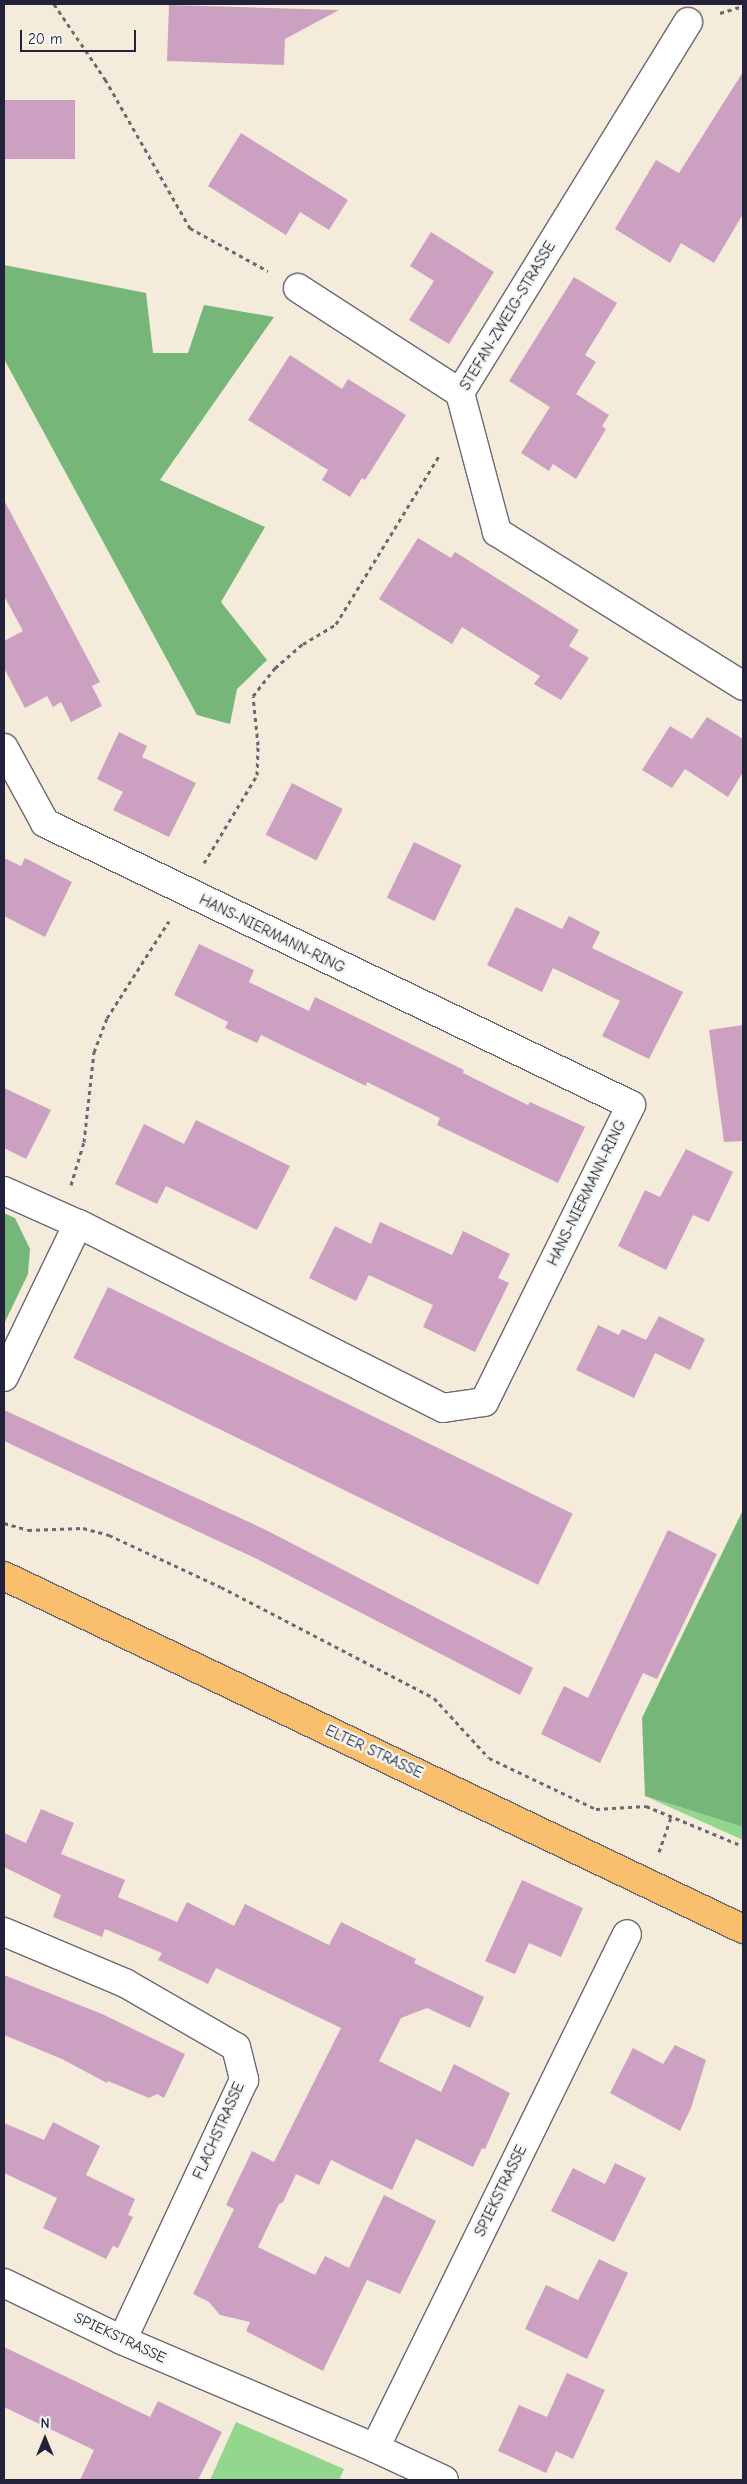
<!DOCTYPE html>
<html>
<head>
<meta charset="utf-8">
<style>
	body { margin:0 }
	#map { position:relative; width:747px; height:2484px; overflow:hidden; background:#f4ebdb; font-family:"Comic Neue",sans-serif }
	div>[style] { position:absolute }
	.green>* { inset:0; background:#93d68e }
	.forest>* { inset:0; background:#76b779 }
	.building>* { inset:0; background:#cba0c1; transform-origin:0 0 }
	.path>* { height:3px; margin-top:-1.5px; transform-origin:0; background:repeating-linear-gradient(90deg,#6c6873 0 4px,transparent 0 8px) }
	.roads { filter:drop-shadow(1px 0 #6c6873) drop-shadow(-1px 0 #6c6873) drop-shadow(0 1px #6c6873) drop-shadow(0 -1px #6c6873) }
	.minor>* { height:28px; margin:-14px; padding:0 14px; transform-origin:14px; border-radius:14px; background:#fff }
	.major>* { height:28px; margin:-14px; padding:0 14px; transform-origin:14px; border-radius:14px; background:#f9bf6c }
	span { translate:-50% -50%; white-space:nowrap; text-align:center; line-height:1.15; -webkit-text-stroke:5px #f6f6f2; paint-order:stroke }
	.street-label { font-size:15px; color:#22223b }
	.frame { position:absolute; inset:0; border:5px solid #22223b; pointer-events:none }
	.north { position:absolute; left:20px; top:2414px; width:50px; height:50px; -webkit-text-stroke:4px #f6f6f2; paint-order:stroke; rotate:0deg; font-size:14px; font-weight:700; line-height:20px; text-align:center; color:#22223b }
	.north::after { content:''; display:block; margin:auto; width:18px; height:22px; background:#22223b; clip-path:polygon(50% 0,100% 100%,50% 72%,0 100%) }
	.scale { position:absolute; left:20px; top:30px; width:116px; height:22px; box-sizing:border-box; border:2px solid #22223b; border-top:0; padding-left:6px; font-size:15px; line-height:18px; white-space:nowrap; color:#22223b; -webkit-text-stroke:4px #f6f6f2; paint-order:stroke }
</style>
</head>
<body>
<div id="map">
	<div class="green">
		<div style="clip-path:polygon(645px 1796px,743px 1827px,743px 1840px)"></div>
		<div style="clip-path:polygon(236px 2422px,344px 2469px,339px 2480px,210px 2480px)"></div>
	</div>
	<div class="forest">
		<div style="clip-path:polygon(4px 265px,146px 293px,153px 353px,188px 353px,204px 305px,274px 317px,160px 480px,265px 527px,221px 602px,267px 660px,237px 689px,230px 724px,197px 715px,4px 359px)"></div>
		<div style="clip-path:polygon(4px 1213px,15px 1218px,30px 1249px,28px 1274px,4px 1324px)"></div>
		<div style="clip-path:polygon(743px 1510px,743px 1827px,645px 1796px,642px 1718px)"></div>
	</div>
	<div class="building">
		<div style="clip-path:polygon(169px 5px,339px 10px,285px 39px,284px 65px,167px 61px)"></div>
		<div style="clip-path:polygon(743px 72px,743px 214px,714px 263px,681px 243px,670px 263px,615px 229px,656px 160px,679px 173px)"></div>
		<div style="left:4px;top:100px;width:71px;height:59px"></div>
		<div style="clip-path:polygon(241px 133px,348px 200px,329px 230px,300px 212px,286px 235px,208px 186px)"></div>
		<div style="clip-path:polygon(431px 232px,494px 272px,449px 344px,409px 320px,434px 281px,410px 266px)"></div>
		<div style="clip-path:polygon(574px 277px,617px 303px,585px 355px,596px 362px,576px 394px,609px 415px,602px 426px,606px 429px,576px 479px,553px 464px,549px 471px,521px 453px,550px 407px,509px 381px)"></div>
		<div style="clip-path:polygon(290px 355px,342px 389px,348px 379px,406px 415px,365px 480px,362px 478px,350px 497px,322px 480px,328px 470px,248px 420px)"></div>
		<div style="clip-path:polygon(4px 500px,100px 682px,92px 686px,102px 706px,71px 722px,61px 702px,53px 707px,47px 696px,25px 708px,4px 668px,4px 641px,23px 631px,4px 596px)"></div>
		<div style="clip-path:polygon(418px 538px,451px 558px,455px 552px,579px 630px,569px 646px,589px 658px,561px 700px,534px 684px,540px 676px,462px 627px,452px 644px,379px 599px)"></div>
		<div style="clip-path:polygon(707px 717px,743px 739px,743px 772px,728px 797px,685px 769px,672px 788px,642px 770px,670px 726px,692px 739px)"></div>
		<div style="clip-path:polygon(119px 732px,147px 746px,142px 757px,196px 783px,169px 837px,113px 810px,123px 792px,97px 779px)"></div>
		<div style="left:292px;top:783px;width:57px;height:58px;rotate:27deg"></div>
		<div style="left:414px;top:842px;width:53px;height:62px;rotate:26deg"></div>
		<div style="clip-path:polygon(4px 858px,21px 866px,25px 858px,72px 882px,45px 937px,4px 916px)"></div>
		<div style="clip-path:polygon(516px 907px,562px 929px,569px 916px,600px 932px,592px 948px,683px 992px,649px 1059px,602px 1036px,620px 1001px,553px 968px,542px 992px,487px 965px)"></div>
		<div style="clip-path:polygon(199px 944px,254px 970px,249px 982px,309px 1011px,315px 997px,464px 1070px,463px 1073px,528px 1105px,530px 1102px,585px 1127px,558px 1183px,437px 1125px,440px 1118px,367px 1082px,366px 1086px,261px 1035px,257px 1043px,225px 1028px,228px 1022px,174px 995px)"></div>
		<div style="clip-path:polygon(743px 1025px,743px 1141px,724px 1142px,709px 1030px)"></div>
		<div style="clip-path:polygon(4px 1088px,51px 1110px,26px 1159px,4px 1148px)"></div>
		<div style="clip-path:polygon(196px 1120px,290px 1166px,257px 1230px,166px 1186px,157px 1204px,115px 1184px,144px 1124px,184px 1144px)"></div>
		<div style="clip-path:polygon(686px 1149px,733px 1172px,709px 1222px,693px 1215px,666px 1270px,618px 1246px,645px 1190px,660px 1197px)"></div>
		<div style="clip-path:polygon(380px 1222px,452px 1255px,463px 1231px,510px 1254px,498px 1278px,509px 1283px,475px 1352px,423px 1327px,433px 1305px,369px 1275px,356px 1301px,309px 1278px,335px 1226px,371px 1244px)"></div>
		<div style="left:108px;top:1287px;width:517px;height:79px;rotate:26deg"></div>
		<div style="clip-path:polygon(659px 1316px,705px 1339px,690px 1370px,655px 1353px,634px 1398px,576px 1370px,598px 1325px,619px 1335px,622px 1329px,646px 1340px)"></div>
		<div style="clip-path:polygon(4px 1410px,264px 1529px,533px 1668px,520px 1695px,257px 1559px,4px 1441px)"></div>
		<div style="clip-path:polygon(668px 1530px,717px 1554px,657px 1679px,643px 1673px,600px 1763px,541px 1734px,564px 1686px,588px 1698px)"></div>
		<div style="clip-path:polygon(41px 1809px,74px 1823px,61px 1854px,125px 1880px,118px 1897px,177px 1922px,187px 1902px,234px 1926px,245px 1904px,329px 1945px,341px 1922px,416px 1959px,414px 1963px,484px 1997px,470px 2028px,427px 2008px,401px 2018px,379px 2061px,441px 2092px,454px 2064px,510px 2093px,485px 2149px,482px 2148px,473px 2167px,416px 2139px,392px 2190px,331px 2160px,319px 2185px,296px 2174px,283px 2202px,279px 2204px,258px 2247px,315px 2275px,325px 2256px,349px 2268px,384px 2195px,436px 2221px,400px 2294px,367px 2280px,323px 2371px,246px 2331px,250px 2322px,220px 2315px,209px 2302px,193px 2294px,234px 2209px,226px 2205px,252px 2151px,274px 2162px,341px 2028px,216px 1968px,208px 1984px,158px 1960px,162px 1953px,105px 1929px,102px 1937px,53px 1917px,61px 1895px,4px 1867px,4px 1833px,26px 1843px)"></div>
		<div style="clip-path:polygon(522px 1880px,583px 1908px,561px 1957px,529px 1943px,515px 1974px,485px 1961px)"></div>
		<div style="clip-path:polygon(4px 1975px,102px 2014px,185px 2054px,164px 2098px,157px 2094px,149px 2098px,108px 2081px,107px 2083px,62px 2059px,4px 2035px)"></div>
		<div style="clip-path:polygon(675px 2045px,706px 2060px,691px 2108px,680px 2131px,610px 2093px,633px 2048px,663px 2064px)"></div>
		<div style="clip-path:polygon(53px 2122px,100px 2146px,86px 2175px,135px 2199px,128px 2215px,133px 2217px,118px 2248px,113px 2246px,106px 2259px,43px 2228px,57px 2198px,4px 2173px,4px 2123px,44px 2140px)"></div>
		<div style="clip-path:polygon(615px 2163px,646px 2178px,614px 2242px,551px 2211px,573px 2168px,605px 2184px)"></div>
		<div style="clip-path:polygon(599px 2259px,628px 2273px,587px 2359px,525px 2329px,546px 2285px,578px 2300px)"></div>
		<div style="clip-path:polygon(4px 2347px,150px 2417px,158px 2401px,222px 2432px,198px 2480px,80px 2480px,94px 2450px,4px 2407px)"></div>
		<div style="clip-path:polygon(567px 2373px,605px 2390px,573px 2459px,556px 2451px,546px 2473px,498px 2451px,519px 2405px,547px 2417px)"></div>
	</div>
	<div class="path">
		<div style="left:54px;top:4px;width:91px;rotate:55.8deg"></div>
		<div style="left:105px;top:79px;width:172px;rotate:60.3deg"></div>
		<div style="left:190px;top:228px;width:89px;rotate:28.9deg"></div>
		<div style="left:720px;top:13px;width:24px;rotate:-17deg"></div>
		<div style="left:204px;top:863px;width:103px;rotate:-58.9deg"></div>
		<div style="left:257px;top:775px;width:30px;rotate:-88deg"></div>
		<div style="left:258px;top:745px;width:49px;rotate:-95.8deg"></div>
		<div style="left:253px;top:696px;width:36px;rotate:-52deg"></div>
		<div style="left:275px;top:668px;width:37px;rotate:-41deg"></div>
		<div style="left:303px;top:644px;width:39px;rotate:-31deg"></div>
		<div style="left:336px;top:624px;width:199px;rotate:-58.5deg"></div>
		<div style="left:71px;top:1185px;width:45px;rotate:-73.2deg"></div>
		<div style="left:84px;top:1142px;width:91px;rotate:-83.7deg"></div>
		<div style="left:94px;top:1052px;width:36px;rotate:-69deg"></div>
		<div style="left:107px;top:1018px;width:115px;rotate:-57.4deg"></div>
		<div style="left:4px;top:1523px;width:25px;rotate:16deg"></div>
		<div style="left:28px;top:1530px;width:55px;rotate:-2.1deg"></div>
		<div style="left:83px;top:1528px;width:27px;rotate:15deg"></div>
		<div style="left:109px;top:1535px;width:123px;rotate:24.9deg"></div>
		<div style="left:221px;top:1587px;width:240px;rotate:27.5deg"></div>
		<div style="left:434px;top:1698px;width:81px;rotate:47.5deg"></div>
		<div style="left:489px;top:1758px;width:119px;rotate:25.5deg"></div>
		<div style="left:596px;top:1809px;width:50px;rotate:-3.4deg"></div>
		<div style="left:646px;top:1806px;width:105px;rotate:22.4deg"></div>
		<div style="left:659px;top:1852px;width:39px;rotate:-71deg"></div>
	</div>
	<div class="roads">
		<div class="minor">
			<div style="left:688px;top:22px;width:435px;rotate:121.6deg"></div>
			<div style="left:460px;top:393px;width:144px;rotate:75.1deg"></div>
			<div style="left:497px;top:532px;width:290px;rotate:32deg"></div>
			<div style="left:298px;top:288px;width:193px;rotate:32.9deg"></div>
			<div style="left:4px;top:748px;width:85px;rotate:61.3deg"></div>
			<div style="left:45px;top:823px;width:650px;rotate:25.7deg"></div>
			<div style="left:631px;top:1105px;width:331px;rotate:116.3deg"></div>
			<div style="left:484px;top:1402px;width:41px;rotate:171.7deg"></div>
			<div style="left:443px;top:1408px;width:409px;rotate:-153.2deg"></div>
			<div style="left:78px;top:1224px;width:81px;rotate:-156deg"></div>
			<div style="left:4px;top:1377px;width:170px;rotate:-64.2deg"></div>
			<div style="left:4px;top:1932px;width:131px;rotate:22.9deg"></div>
			<div style="left:125px;top:1983px;width:128px;rotate:30deg"></div>
			<div style="left:236px;top:2047px;width:34px;rotate:76deg"></div>
			<div style="left:244px;top:2080px;width:287px;rotate:115.1deg"></div>
			<div style="left:4px;top:2283px;width:131px;rotate:25.8deg"></div>
			<div style="left:122px;top:2340px;width:275px;rotate:23.1deg"></div>
			<div style="left:375px;top:2448px;width:76px;rotate:24.9deg"></div>
			<div style="left:375px;top:2448px;width:572px;rotate:-63.88deg"></div>
		</div>
		<div class="major">
			<div style="left:4px;top:1576px;width:819px;rotate:25.53deg"></div>
		</div>
	</div>
	<div class="street-label">
		<span style="left:508px;top:316px;rotate:-59deg">STEFAN-ZWEIG-STRASSE</span>
		<span style="left:272px;top:934px;rotate:26deg">HANS-NIERMANN-RING</span>
		<span style="left:587px;top:1193px;rotate:-64deg">HANS-NIERMANN-RING</span>
		<span style="left:374px;top:1752px;rotate:25deg">ELTER STRASSE</span>
		<span style="left:219px;top:2131px;rotate:-66deg">FLACHSTRASSE</span>
		<span style="left:501px;top:2191px;rotate:-64deg">SPIEKSTRASSE</span>
		<span style="left:120px;top:2338px;rotate:25deg">SPIEKSTRASSE</span>
	</div>
	<div class="frame"></div>
	<div class="north">N</div>
	<div class="scale">20 m</div>
</div>
</body>
</html>
